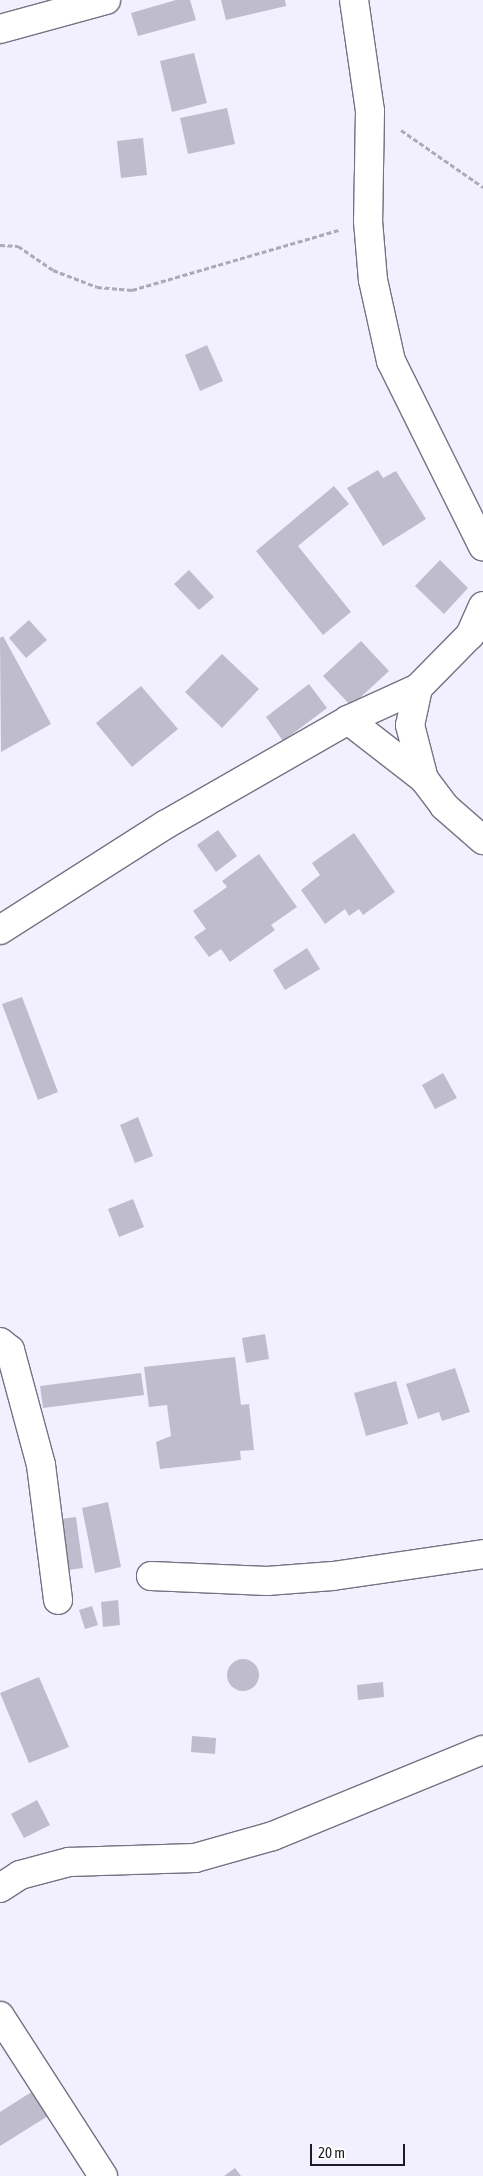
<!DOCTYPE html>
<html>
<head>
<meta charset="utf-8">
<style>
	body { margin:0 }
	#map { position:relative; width:483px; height:2176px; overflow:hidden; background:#f2effe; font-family:"Asap Condensed",sans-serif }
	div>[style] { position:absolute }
	.building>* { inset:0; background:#bfbcce }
	.round { border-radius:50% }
	.path>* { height:3px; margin-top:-1.5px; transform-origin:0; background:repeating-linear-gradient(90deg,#adaab6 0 5px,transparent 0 7.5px) }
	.roads { filter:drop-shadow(1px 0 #757282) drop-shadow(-1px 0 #757282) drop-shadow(0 1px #757282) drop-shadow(0 -1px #757282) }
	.minor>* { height:28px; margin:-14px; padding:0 14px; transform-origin:14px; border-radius:14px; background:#fff }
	span { translate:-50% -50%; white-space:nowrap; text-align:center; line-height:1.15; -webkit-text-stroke:5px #fff; paint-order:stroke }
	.scale { position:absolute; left:310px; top:2144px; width:95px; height:22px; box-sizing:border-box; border:2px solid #1e1c23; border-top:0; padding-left:6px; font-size:15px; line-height:18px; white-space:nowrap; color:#1e1c23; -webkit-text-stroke:4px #fff; paint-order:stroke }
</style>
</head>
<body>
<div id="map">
	<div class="building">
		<i style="clip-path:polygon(176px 0,190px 0,196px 20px,138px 36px,131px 13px)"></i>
		<i style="clip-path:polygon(221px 0,285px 0,286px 6px,226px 20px)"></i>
		<i style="clip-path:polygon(194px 53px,207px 103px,172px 112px,160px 61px)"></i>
		<i style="clip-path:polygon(227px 108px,235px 144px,188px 154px,180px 118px)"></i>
		<i style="clip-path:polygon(143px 138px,147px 175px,121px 178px,117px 141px)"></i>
		<i style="clip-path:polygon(207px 345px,223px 381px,200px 391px,185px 355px)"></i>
		<i style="clip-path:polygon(378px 470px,383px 478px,396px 471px,426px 519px,383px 546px,347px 488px)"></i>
		<i style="clip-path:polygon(334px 486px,349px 504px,298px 546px,351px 612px,323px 635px,256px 551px)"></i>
		<i style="clip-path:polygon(440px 560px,468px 588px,444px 614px,415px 586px)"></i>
		<i style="clip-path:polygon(189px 570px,214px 597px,199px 610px,174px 584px)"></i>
		<i style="clip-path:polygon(29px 620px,47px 640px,26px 658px,9px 638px)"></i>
		<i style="clip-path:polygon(3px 636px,51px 724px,1px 752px,0 638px)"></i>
		<i style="clip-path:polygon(361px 641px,389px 671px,351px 706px,323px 676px)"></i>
		<i style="clip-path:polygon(222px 654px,259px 689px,222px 728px,185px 692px)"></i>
		<i style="clip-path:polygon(309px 684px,327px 708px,283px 741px,266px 717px)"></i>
		<i style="clip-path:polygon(141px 686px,178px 729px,132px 767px,96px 723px)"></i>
		<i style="clip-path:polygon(218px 830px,237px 856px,216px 872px,197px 845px)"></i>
		<i style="clip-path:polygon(354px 833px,395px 892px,363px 915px,359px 909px,349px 916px,345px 909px,325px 924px,301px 890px,320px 875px,312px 863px)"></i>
		<i style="clip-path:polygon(259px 854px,297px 907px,271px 925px,275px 930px,230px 962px,221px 949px,209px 957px,194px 937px,206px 929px,193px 911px,227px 887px,222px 881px)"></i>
		<i style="clip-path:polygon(307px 948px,320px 969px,285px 990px,273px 970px)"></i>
		<i style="clip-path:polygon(22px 997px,58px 1092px,38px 1100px,2px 1004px)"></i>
		<i style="clip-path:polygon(443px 1073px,457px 1098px,435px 1109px,422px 1085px)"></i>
		<i style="clip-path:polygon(138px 1117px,153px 1156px,135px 1163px,120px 1125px)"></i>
		<i style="clip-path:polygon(133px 1199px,144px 1227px,119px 1237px,108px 1209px)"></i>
		<i style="clip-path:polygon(265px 1334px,269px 1359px,246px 1363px,242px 1338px)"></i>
		<i style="clip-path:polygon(235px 1357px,241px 1405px,249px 1404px,254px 1450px,240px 1451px,241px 1460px,160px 1469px,156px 1442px,171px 1436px,167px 1405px,149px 1407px,144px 1367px)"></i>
		<i style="clip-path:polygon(455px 1368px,470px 1412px,442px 1421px,439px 1412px,418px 1419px,406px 1384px)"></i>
		<i style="clip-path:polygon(141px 1373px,144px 1395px,43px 1408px,40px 1386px)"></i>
		<i style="clip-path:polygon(396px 1381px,408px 1424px,366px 1436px,354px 1393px)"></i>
		<i style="clip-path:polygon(108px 1502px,121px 1567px,95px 1573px,82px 1508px)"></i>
		<i style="clip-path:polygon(76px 1517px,83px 1568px,60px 1571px,52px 1520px)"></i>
		<i style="clip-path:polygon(118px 1600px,120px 1625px,103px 1627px,101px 1602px)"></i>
		<i style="clip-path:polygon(92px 1606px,98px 1625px,85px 1629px,79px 1610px)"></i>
		<i class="round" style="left:227px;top:1659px;width:32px;height:32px"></i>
		<i style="clip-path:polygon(39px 1677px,69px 1747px,29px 1763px,0 1693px)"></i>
		<i style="clip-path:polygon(383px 1682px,384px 1697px,358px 1700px,357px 1685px)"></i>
		<i style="clip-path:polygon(192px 1736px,216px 1738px,215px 1754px,191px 1752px)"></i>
		<i style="clip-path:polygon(37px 1800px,50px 1825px,24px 1838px,11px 1814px)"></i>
		<i style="clip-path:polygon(33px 2091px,48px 2116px,0 2146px,0 2112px)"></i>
		<i style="clip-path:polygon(235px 2168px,241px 2176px,224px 2176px)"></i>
	</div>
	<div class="path">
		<i style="left:401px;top:130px;width:100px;rotate:34.8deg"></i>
		<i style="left:0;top:245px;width:18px;rotate:3deg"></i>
		<i style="left:18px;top:246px;width:42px;rotate:34.4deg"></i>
		<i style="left:53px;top:270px;width:47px;rotate:21.1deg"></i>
		<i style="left:97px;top:287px;width:35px;rotate:5deg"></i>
		<i style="left:132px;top:290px;width:216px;rotate:-16.2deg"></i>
	</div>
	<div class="roads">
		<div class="minor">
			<i style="left:354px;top:0;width:112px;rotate:81.8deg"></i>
			<i style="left:370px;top:111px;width:110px;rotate:91deg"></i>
			<i style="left:368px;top:221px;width:59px;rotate:85.2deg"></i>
			<i style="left:373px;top:280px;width:83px;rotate:77.5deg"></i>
			<i style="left:391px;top:361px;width:207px;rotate:63.6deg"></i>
			<i style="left:0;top:29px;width:110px;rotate:-15.3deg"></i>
			<i style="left:483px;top:606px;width:32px;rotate:114deg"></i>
			<i style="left:470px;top:635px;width:74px;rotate:134.5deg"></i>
			<i style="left:418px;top:688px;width:38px;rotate:102deg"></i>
			<i style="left:410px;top:725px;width:56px;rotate:75.5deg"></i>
			<i style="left:424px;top:779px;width:34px;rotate:53deg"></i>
			<i style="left:444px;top:806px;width:52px;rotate:41.1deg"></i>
			<i style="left:348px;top:720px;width:96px;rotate:37.8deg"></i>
			<i style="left:0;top:930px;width:196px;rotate:-32.5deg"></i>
			<i style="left:165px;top:825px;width:211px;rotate:-29.8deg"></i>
			<i style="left:348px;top:720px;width:77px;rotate:-24.6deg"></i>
			<i style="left:0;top:1342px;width:13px;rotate:39deg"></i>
			<i style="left:10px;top:1350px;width:119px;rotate:74.9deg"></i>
			<i style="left:41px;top:1465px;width:136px;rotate:82.8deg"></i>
			<i style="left:151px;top:1576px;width:116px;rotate:2.5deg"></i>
			<i style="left:267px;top:1581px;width:66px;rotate:-4.3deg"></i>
			<i style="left:333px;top:1576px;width:152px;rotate:-8.3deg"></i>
			<i style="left:0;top:1888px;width:24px;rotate:-33deg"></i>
			<i style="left:20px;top:1875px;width:51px;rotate:-14.9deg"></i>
			<i style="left:69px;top:1862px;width:126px;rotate:-1.8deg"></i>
			<i style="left:195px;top:1858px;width:81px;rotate:-15.8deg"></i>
			<i style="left:273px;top:1836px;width:227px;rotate:-22.3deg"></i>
			<i style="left:0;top:2016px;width:190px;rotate:57.2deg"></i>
		</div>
	</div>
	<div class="scale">20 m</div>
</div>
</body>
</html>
